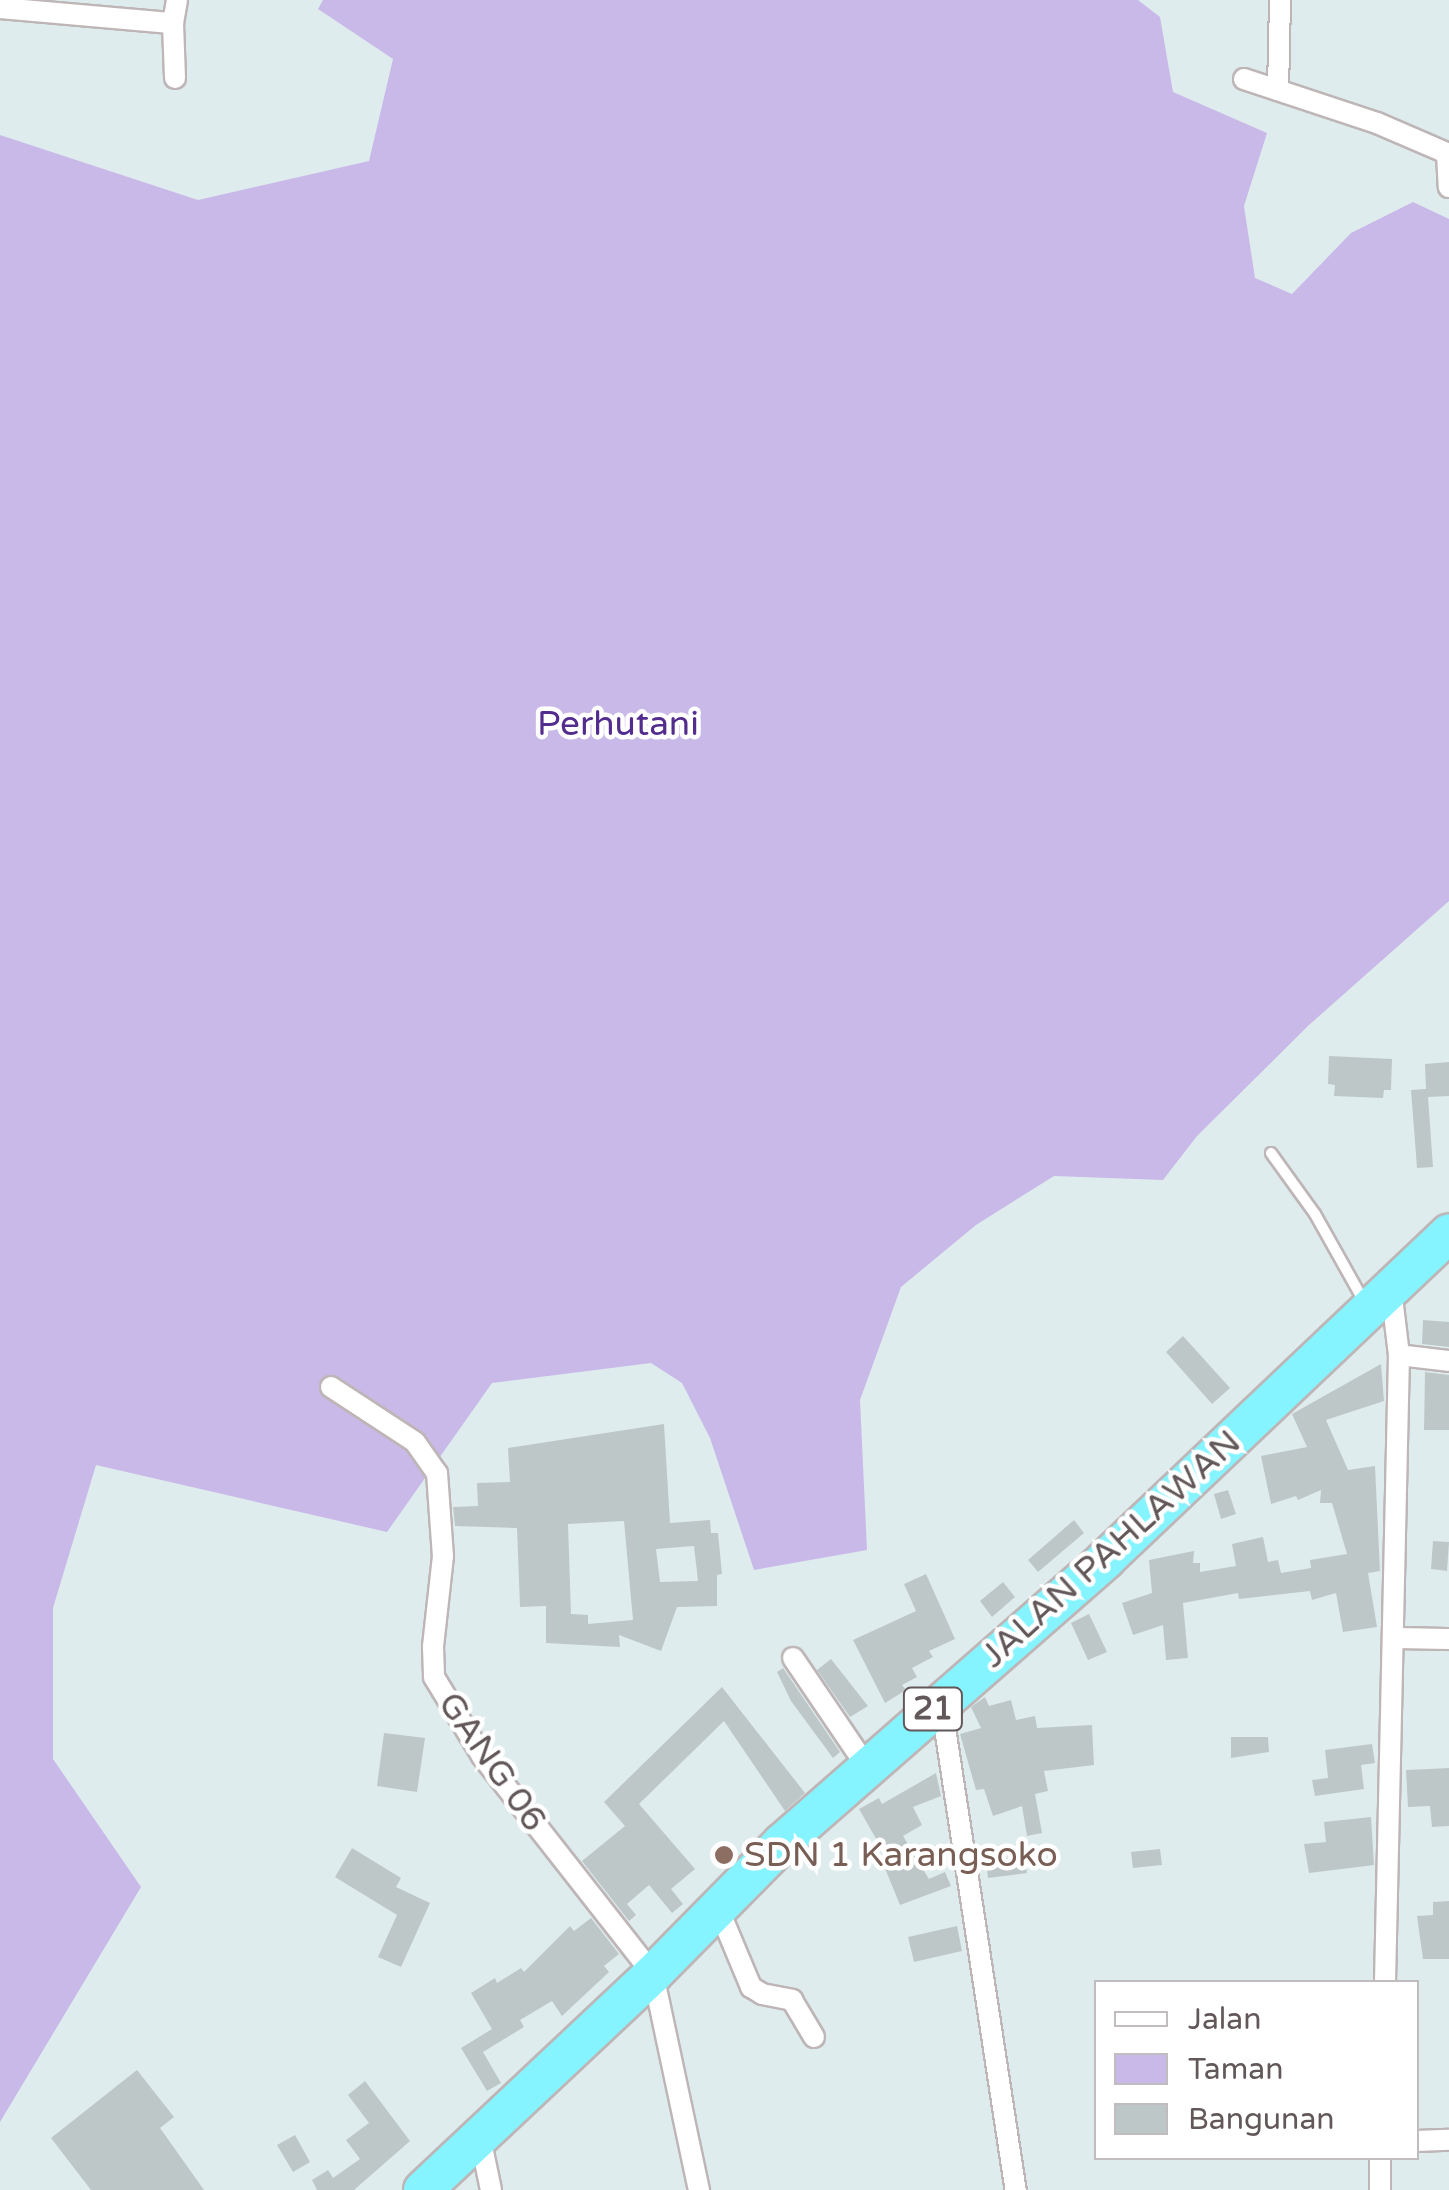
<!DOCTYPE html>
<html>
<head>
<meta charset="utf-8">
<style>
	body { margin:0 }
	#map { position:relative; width:1449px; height:2190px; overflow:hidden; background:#dfecee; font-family:"Varela Round",sans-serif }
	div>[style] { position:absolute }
	.green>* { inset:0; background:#c9b9e8 }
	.building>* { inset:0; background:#bdc7c8 }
	.roads { filter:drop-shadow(2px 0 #beb5b6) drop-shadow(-2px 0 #beb5b6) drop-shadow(0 2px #beb5b6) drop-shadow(0 -2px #beb5b6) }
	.lane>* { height:10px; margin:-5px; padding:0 5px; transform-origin:5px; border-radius:5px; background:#fff }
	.street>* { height:20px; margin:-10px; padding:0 10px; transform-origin:10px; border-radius:10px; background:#fff }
	.highway>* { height:38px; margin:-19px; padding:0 19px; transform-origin:19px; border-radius:19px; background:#85f4ff }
	.dots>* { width:28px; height:28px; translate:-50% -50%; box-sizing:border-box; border:5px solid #fff; border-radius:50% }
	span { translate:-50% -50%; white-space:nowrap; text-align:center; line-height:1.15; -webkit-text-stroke:9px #fff; paint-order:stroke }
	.shield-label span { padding:2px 8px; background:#fff; border:2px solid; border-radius:8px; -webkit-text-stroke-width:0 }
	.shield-label { font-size:32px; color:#635859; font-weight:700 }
	.park-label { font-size:35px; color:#532d8d }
	.street-label { font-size:35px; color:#635859 }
	.education-label { font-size:35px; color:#785e54 }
	.left { translate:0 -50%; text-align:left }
	.legend { position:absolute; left:1094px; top:1980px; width:325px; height:180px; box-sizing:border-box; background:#fff; border:2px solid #c1bcbd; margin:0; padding:12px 18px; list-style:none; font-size:30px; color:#635859 }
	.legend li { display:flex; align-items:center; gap:20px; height:50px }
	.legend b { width:50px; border:2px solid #c1bcbd }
</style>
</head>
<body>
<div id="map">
	<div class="green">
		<i style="clip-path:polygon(323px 0,1138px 0,1160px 17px,1173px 92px,1267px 133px,1244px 206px,1255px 278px,1292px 294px,1351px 233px,1413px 202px,1449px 219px,1449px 901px,1309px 1025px,1197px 1136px,1163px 1180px,1054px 1176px,976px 1225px,901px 1287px,860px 1400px,867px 1550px,754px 1570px,710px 1438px,682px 1383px,651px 1363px,492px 1383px,387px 1532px,96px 1465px,53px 1608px,53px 1759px,141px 1887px,0 2122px,0 135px,198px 200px,369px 161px,393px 59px,318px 9px)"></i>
	</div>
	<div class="building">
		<i style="clip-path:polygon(1329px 1056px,1392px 1059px,1391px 1090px,1384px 1090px,1383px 1098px,1334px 1096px,1335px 1085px,1328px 1084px)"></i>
		<i style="clip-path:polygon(1449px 1062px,1449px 1096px,1428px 1097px,1433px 1167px,1417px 1168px,1411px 1090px,1426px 1089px,1425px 1064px)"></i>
		<i style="clip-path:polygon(1423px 1320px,1449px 1322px,1449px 1347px,1422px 1344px)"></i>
		<i style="clip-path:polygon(1183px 1336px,1230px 1388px,1212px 1404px,1166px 1352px)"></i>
		<i style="clip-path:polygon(1381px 1364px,1384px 1401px,1326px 1420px,1348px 1470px,1375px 1466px,1380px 1571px,1368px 1573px,1377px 1627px,1343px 1632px,1336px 1593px,1312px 1600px,1310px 1591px,1239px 1599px,1238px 1593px,1183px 1603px,1188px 1658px,1166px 1660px,1163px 1625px,1133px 1635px,1122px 1603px,1152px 1593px,1149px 1560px,1194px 1551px,1193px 1563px,1200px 1563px,1200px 1572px,1236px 1566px,1232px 1544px,1263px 1537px,1268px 1562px,1278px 1560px,1281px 1573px,1311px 1568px,1310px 1560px,1347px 1554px,1332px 1503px,1320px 1503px,1321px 1490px,1298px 1500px,1296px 1496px,1271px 1504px,1261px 1456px,1307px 1447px,1292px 1414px)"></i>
		<i style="clip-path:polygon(1425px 1372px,1449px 1375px,1449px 1430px,1424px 1430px)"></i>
		<i style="clip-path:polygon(evenodd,664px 1424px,670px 1523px,710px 1520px,711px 1533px,718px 1533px,722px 1574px,717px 1575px,717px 1606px,677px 1607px,661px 1651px,619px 1635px,620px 1647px,546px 1643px,546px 1606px,520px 1607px,517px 1528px,455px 1526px,453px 1507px,478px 1506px,477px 1483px,510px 1482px,508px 1448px,664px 1424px,624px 1521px,633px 1620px,588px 1624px,588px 1615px,571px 1614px,568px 1524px,624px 1521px,664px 1424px,694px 1546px,698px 1581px,660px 1582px,656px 1549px,694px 1546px)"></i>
		<i style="clip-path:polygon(1228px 1490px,1236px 1514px,1221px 1519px,1214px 1494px)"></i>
		<i style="clip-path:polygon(1074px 1520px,1084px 1533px,1038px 1572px,1028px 1560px)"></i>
		<i style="clip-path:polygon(1433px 1541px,1449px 1542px,1447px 1571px,1431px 1569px)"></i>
		<i style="clip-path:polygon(926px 1574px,955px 1639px,929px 1651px,933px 1657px,912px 1668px,917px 1677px,902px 1685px,906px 1690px,885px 1703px,853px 1640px,916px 1611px,904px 1584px)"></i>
		<i style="clip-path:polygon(1003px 1582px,1015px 1597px,992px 1617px,980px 1601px)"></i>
		<i style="clip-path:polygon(1089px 1614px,1107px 1652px,1088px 1660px,1071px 1623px)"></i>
		<i style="clip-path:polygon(831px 1659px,868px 1706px,850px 1717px,817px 1670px)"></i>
		<i style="clip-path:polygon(783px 1668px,840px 1752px,833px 1758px,791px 1701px,777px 1672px)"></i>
		<i style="clip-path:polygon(722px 1687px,805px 1793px,785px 1811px,724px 1721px,639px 1804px,695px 1869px,671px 1889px,683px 1904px,672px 1913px,649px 1885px,627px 1904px,636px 1915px,629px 1921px,582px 1861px,625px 1826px,604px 1802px)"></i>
		<i style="clip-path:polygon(985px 1697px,989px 1706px,1011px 1700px,1016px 1720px,1035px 1716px,1037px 1728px,1092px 1725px,1094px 1765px,1044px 1771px,1048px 1791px,1035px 1794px,1042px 1833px,1027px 1836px,1022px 1806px,993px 1816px,984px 1789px,976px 1790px,960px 1734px,981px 1728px,971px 1707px)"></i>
		<i style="clip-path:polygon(384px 1733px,425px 1738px,417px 1792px,377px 1786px)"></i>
		<i style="clip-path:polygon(1231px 1737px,1268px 1737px,1269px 1752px,1231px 1758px)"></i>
		<i style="clip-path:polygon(1372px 1744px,1375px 1763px,1361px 1765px,1364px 1789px,1315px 1796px,1312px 1780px,1328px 1778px,1325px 1750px)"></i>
		<i style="clip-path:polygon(1449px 1768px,1449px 1826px,1432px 1827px,1430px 1806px,1408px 1807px,1406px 1770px)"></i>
		<i style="clip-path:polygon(936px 1773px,941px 1796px,913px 1807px,922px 1825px,903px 1836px,929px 1879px,945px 1872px,951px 1886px,900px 1905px,882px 1861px,887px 1858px,859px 1809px,879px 1798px,882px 1804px)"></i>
		<i style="clip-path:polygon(1371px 1817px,1374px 1865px,1309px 1873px,1304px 1844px,1326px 1842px,1324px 1822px)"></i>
		<i style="clip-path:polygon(352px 1848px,401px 1878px,396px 1887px,430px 1903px,401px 1967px,378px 1957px,397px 1915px,335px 1877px)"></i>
		<i style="clip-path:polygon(1160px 1849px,1162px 1865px,1133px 1868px,1131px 1852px)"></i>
		<i style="clip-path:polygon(1024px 1856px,1027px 1873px,988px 1878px,986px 1861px)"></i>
		<i style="clip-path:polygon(1449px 1901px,1449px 1959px,1423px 1959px,1417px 1916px,1433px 1915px,1433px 1902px)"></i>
		<i style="clip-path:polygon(591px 1918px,619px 1954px,604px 1966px,609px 1972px,562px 2016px,552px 2001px,520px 2020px,524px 2027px,483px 2052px,501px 2083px,487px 2091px,461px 2048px,492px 2029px,471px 1993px,495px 1978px,497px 1983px,521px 1968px,524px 1972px,570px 1926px,574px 1931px)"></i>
		<i style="clip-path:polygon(957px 1926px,962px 1951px,914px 1962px,908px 1937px)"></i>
		<i style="clip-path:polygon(137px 2070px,174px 2117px,160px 2128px,204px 2190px,91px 2190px,51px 2138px)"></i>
		<i style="clip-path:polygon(365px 2081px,410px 2141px,354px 2190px,317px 2190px,312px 2180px,328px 2170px,333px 2178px,360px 2159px,346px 2140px,369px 2123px,348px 2095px)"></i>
		<i style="clip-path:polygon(295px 2135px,310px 2162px,293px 2172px,277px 2145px)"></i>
	</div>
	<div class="roads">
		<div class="lane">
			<i style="left:1271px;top:1153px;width:75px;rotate:54.2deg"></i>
			<i style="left:1315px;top:1214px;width:104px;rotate:60.7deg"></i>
		</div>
		<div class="street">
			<i style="left:0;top:8px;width:174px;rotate:5deg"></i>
			<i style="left:175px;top:78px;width:55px;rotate:-92.1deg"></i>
			<i style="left:173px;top:23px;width:23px;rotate:-80deg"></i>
			<i style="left:1244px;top:79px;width:140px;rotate:18.3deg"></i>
			<i style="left:1377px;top:123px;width:78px;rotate:23.3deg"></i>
			<i style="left:1278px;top:90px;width:90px;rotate:-88.7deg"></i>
			<i style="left:1447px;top:154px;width:33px;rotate:87deg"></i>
			<i style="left:1399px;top:1355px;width:50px;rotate:6.8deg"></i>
			<i style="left:331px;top:1387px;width:100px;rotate:33.2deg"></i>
			<i style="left:415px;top:1442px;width:38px;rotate:55deg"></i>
			<i style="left:437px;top:1473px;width:83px;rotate:85.9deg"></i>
			<i style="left:443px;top:1556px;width:92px;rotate:96.3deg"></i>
			<i style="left:433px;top:1647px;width:30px;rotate:88deg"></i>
			<i style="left:434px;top:1677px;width:92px;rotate:58.7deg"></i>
			<i style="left:482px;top:1756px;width:277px;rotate:51.9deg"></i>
			<i style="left:653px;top:1974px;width:221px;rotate:78deg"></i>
			<i style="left:1396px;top:1638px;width:53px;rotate:1.1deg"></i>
			<i style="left:793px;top:1658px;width:132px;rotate:55.8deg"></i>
			<i style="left:941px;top:1702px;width:494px;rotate:81.3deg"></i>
			<i style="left:718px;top:1908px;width:86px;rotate:67.3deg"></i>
			<i style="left:751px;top:1987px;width:13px;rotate:32deg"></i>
			<i style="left:762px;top:1994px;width:31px;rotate:11deg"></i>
			<i style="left:792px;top:2000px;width:43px;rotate:59.3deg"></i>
			<i style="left:1385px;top:1982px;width:627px;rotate:-88.72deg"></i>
			<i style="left:1399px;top:1355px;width:66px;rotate:-96.9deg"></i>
			<i style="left:480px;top:2137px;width:54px;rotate:78.3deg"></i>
			<i style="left:1416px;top:2141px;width:33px;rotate:-2deg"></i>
			<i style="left:1380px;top:2190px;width:32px;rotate:-90deg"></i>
		</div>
		<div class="highway">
			<i style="left:423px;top:2190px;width:316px;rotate:-43.2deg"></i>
			<i style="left:653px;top:1974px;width:184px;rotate:-45.4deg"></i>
			<i style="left:782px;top:1843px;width:431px;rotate:-41.2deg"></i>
			<i style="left:1106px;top:1559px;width:473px;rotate:-43.5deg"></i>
		</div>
	</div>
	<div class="dots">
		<i style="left:724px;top:1855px;background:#8d6e63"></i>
	</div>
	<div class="shield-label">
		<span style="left:933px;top:1709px">21</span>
	</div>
	<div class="park-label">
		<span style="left:618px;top:724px">Perhutani</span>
	</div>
	<div class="street-label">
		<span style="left:1111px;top:1549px;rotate:-42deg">JALAN PAHLAWAN</span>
		<span style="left:492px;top:1762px;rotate:55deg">GANG 06</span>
	</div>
	<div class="education-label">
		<span class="left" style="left:744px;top:1855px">SDN 1 Karangsoko</span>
	</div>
	<ul class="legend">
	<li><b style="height:12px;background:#fff"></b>Jalan</li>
	<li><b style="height:28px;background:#c9b9e8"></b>Taman</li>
	<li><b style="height:28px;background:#bdc7c8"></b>Bangunan</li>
	</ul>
</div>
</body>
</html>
